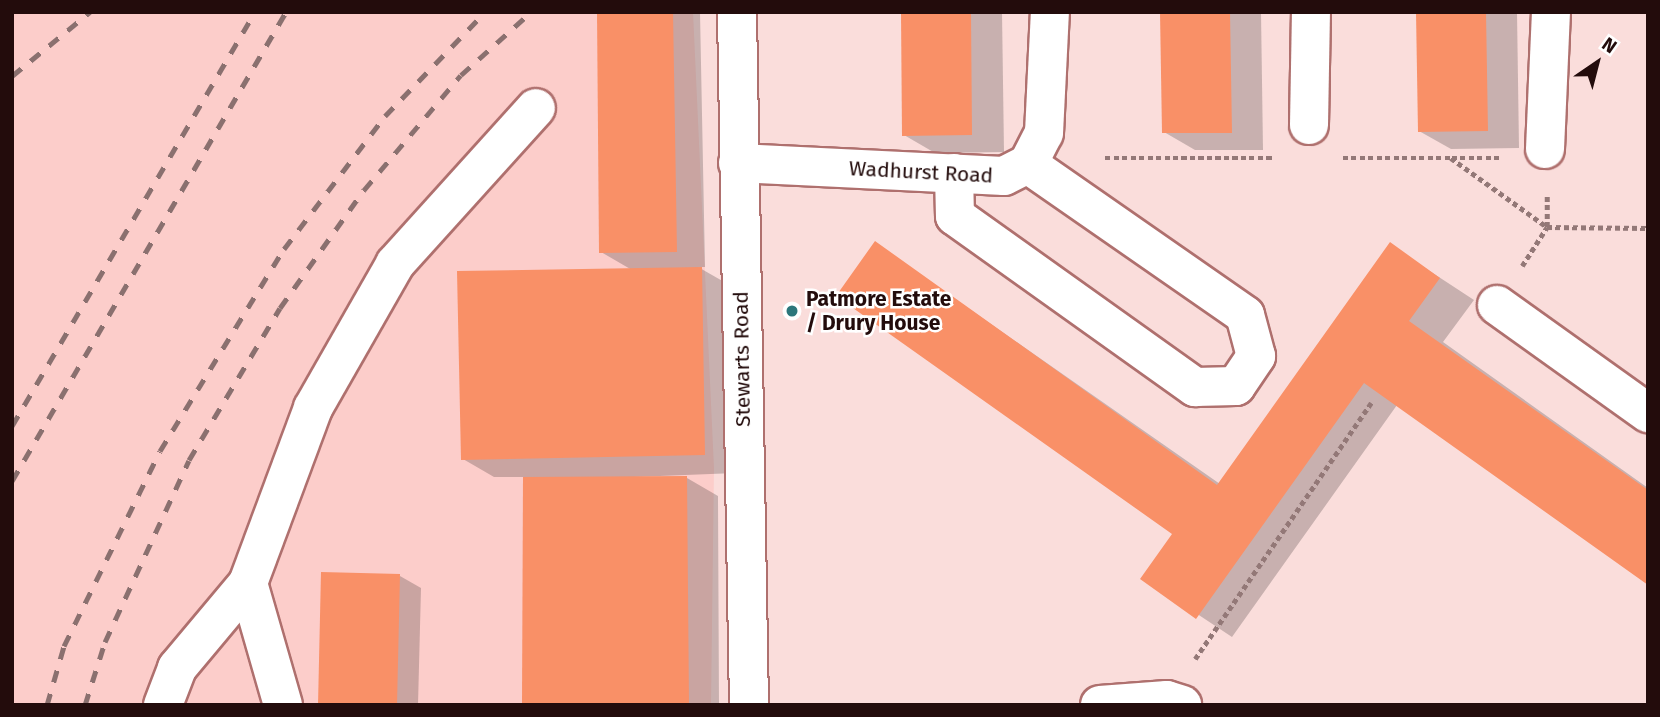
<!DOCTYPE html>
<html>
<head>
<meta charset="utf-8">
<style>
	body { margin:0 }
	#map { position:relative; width:1660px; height:717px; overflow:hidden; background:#fadddb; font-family:"Fira Sans",sans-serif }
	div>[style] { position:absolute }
	.built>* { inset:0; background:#fccdca }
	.shadow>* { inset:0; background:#0003 }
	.building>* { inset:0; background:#f99067 }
	.path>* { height:4.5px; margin-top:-2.25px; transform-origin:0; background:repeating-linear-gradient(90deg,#937877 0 5px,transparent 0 8.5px) }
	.roads { filter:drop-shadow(2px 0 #af706e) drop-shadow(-2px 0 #af706e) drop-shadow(0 2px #af706e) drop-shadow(0 -2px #af706e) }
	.minor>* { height:38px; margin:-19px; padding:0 19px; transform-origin:19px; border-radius:19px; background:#fff }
	.rail>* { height:5px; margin-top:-2.5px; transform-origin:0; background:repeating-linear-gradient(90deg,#8a706f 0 12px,transparent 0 24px) }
	.dots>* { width:19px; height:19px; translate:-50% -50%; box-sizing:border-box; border:4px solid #fff; border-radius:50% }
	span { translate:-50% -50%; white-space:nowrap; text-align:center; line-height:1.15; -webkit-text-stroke:5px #fff; paint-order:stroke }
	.street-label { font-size:21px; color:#230c0c }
	.poi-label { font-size:21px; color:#230c0c; font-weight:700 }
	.left { translate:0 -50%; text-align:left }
	.frame { position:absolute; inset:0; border:14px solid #230c0c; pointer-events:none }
	.north { position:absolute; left:1562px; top:28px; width:70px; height:70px; -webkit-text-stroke:5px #fff; paint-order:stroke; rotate:35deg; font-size:19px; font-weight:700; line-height:28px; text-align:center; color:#230c0c }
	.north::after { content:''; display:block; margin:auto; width:24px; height:32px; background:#230c0c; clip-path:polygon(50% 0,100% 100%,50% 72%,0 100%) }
</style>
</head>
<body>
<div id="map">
	<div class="built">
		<i style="clip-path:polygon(12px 12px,693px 12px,714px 468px,711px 705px,12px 705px)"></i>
	</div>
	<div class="shadow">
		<i style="clip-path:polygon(599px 12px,700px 12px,705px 267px,698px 267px,733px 287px,736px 473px,609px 478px,687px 478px,718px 496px,719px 705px,524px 705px,524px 477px,494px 477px,463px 459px,632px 270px,601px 252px)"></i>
		<i style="clip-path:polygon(903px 12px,1002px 12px,1004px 152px,935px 153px,904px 135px)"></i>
		<i style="clip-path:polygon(1162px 12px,1261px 12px,1263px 150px,1195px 150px,1164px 132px)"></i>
		<i style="clip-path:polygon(1417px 12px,1517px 12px,1519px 148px,1451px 149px,1419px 131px)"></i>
		<i style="clip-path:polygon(875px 243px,1220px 484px,1390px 245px,1474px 300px,1443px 342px,1648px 488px,1648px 583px,1397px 405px,1232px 637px,1143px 578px,1174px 534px)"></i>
		<i style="clip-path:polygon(400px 576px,421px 588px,418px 705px,320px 705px)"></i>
	</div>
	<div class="building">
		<i style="clip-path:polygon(597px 12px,673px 12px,677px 252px,599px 253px)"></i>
		<i style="clip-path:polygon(901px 12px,971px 12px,972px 135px,902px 136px)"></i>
		<i style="clip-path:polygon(1160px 12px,1230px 12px,1232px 133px,1162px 133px)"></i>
		<i style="clip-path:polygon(1416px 12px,1486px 12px,1488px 131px,1418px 132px)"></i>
		<i style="clip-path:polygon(875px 241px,1217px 485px,1390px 242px,1440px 278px,1409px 321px,1648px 490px,1648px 585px,1364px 383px,1196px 619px,1140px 579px,1172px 534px,836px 296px)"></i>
		<i style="clip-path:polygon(702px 267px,705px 455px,461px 460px,457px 271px)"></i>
		<i style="clip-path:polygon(687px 476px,689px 705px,522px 705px,523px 477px)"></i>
		<i style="clip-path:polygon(321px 572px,400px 574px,397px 705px,318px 705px)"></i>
	</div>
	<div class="path">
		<i style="left:1105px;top:158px;width:169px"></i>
		<i style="left:1343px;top:158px;width:108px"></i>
		<i style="left:1451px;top:158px;width:118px;rotate:35.7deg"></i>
		<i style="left:1547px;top:227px;width:101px;rotate:0.6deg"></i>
		<i style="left:1452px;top:158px;width:48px"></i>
		<i style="left:1522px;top:266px;width:46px;rotate:-57.3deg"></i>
		<i style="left:1547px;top:227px;width:32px;rotate:-90deg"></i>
		<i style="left:1195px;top:659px;width:311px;rotate:-55.5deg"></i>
	</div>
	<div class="roads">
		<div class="minor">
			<i style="left:737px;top:12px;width:693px;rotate:89.01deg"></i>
			<i style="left:1309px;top:125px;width:113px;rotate:-89deg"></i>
			<i style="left:1545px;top:149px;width:137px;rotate:-87.5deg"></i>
			<i style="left:738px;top:163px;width:266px;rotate:2.8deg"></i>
			<i style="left:1004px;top:176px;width:27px;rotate:-27deg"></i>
			<i style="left:1028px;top:164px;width:35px;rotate:-63deg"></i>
			<i style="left:1044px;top:133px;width:121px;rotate:-87.2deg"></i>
			<i style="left:954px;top:173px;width:43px;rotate:88.7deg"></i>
			<i style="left:955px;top:216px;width:295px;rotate:35.5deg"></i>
			<i style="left:1195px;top:387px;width:41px;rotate:-1.4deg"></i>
			<i style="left:1236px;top:386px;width:36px;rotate:-56deg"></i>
			<i style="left:1256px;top:356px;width:42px;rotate:-105deg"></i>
			<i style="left:1245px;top:315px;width:264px;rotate:-145.2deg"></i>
			<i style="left:1497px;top:305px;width:186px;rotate:35.6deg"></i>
			<i style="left:163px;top:705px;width:40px;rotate:-69deg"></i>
			<i style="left:177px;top:668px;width:111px;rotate:-50.1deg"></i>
			<i style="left:283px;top:705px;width:127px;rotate:-106deg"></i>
			<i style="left:248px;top:583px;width:187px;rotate:-69.6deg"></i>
			<i style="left:313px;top:408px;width:166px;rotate:-60.3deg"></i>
			<i style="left:395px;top:264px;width:210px;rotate:-47.9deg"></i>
			<i style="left:1100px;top:705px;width:67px;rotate:-4.3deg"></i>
			<i style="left:1167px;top:700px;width:16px;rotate:18deg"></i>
		</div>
	</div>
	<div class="rail">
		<i style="left:12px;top:76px;width:101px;rotate:-39.4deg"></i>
		<i style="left:12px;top:426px;width:480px;rotate:-59.6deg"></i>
		<i style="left:12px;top:481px;width:543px;rotate:-59.71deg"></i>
		<i style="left:47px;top:705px;width:61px;rotate:-73.9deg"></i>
		<i style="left:64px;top:646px;width:217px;rotate:-63.8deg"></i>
		<i style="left:160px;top:451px;width:237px;rotate:-58.5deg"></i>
		<i style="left:284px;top:249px;width:167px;rotate:-52.8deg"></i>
		<i style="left:385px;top:116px;width:144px;rotate:-46.1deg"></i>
		<i style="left:85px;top:705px;width:66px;rotate:-72.4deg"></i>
		<i style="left:105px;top:642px;width:200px;rotate:-65.2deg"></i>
		<i style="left:189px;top:460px;width:177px;rotate:-59.1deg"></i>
		<i style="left:280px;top:308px;width:145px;rotate:-54.6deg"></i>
		<i style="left:364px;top:190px;width:150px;rotate:-49.9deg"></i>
		<i style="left:461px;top:75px;width:94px;rotate:-42deg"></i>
	</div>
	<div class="dots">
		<i style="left:792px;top:311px;background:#2c767b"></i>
	</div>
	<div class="street-label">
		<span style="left:921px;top:172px;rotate:3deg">Wadhurst Road</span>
		<span style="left:742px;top:359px;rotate:-91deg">Stewarts Road</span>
	</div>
	<div class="poi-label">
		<span class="left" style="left:806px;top:311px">Patmore Estate<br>/ Drury House</span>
	</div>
	<div class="frame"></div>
	<div class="north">N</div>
</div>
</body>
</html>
